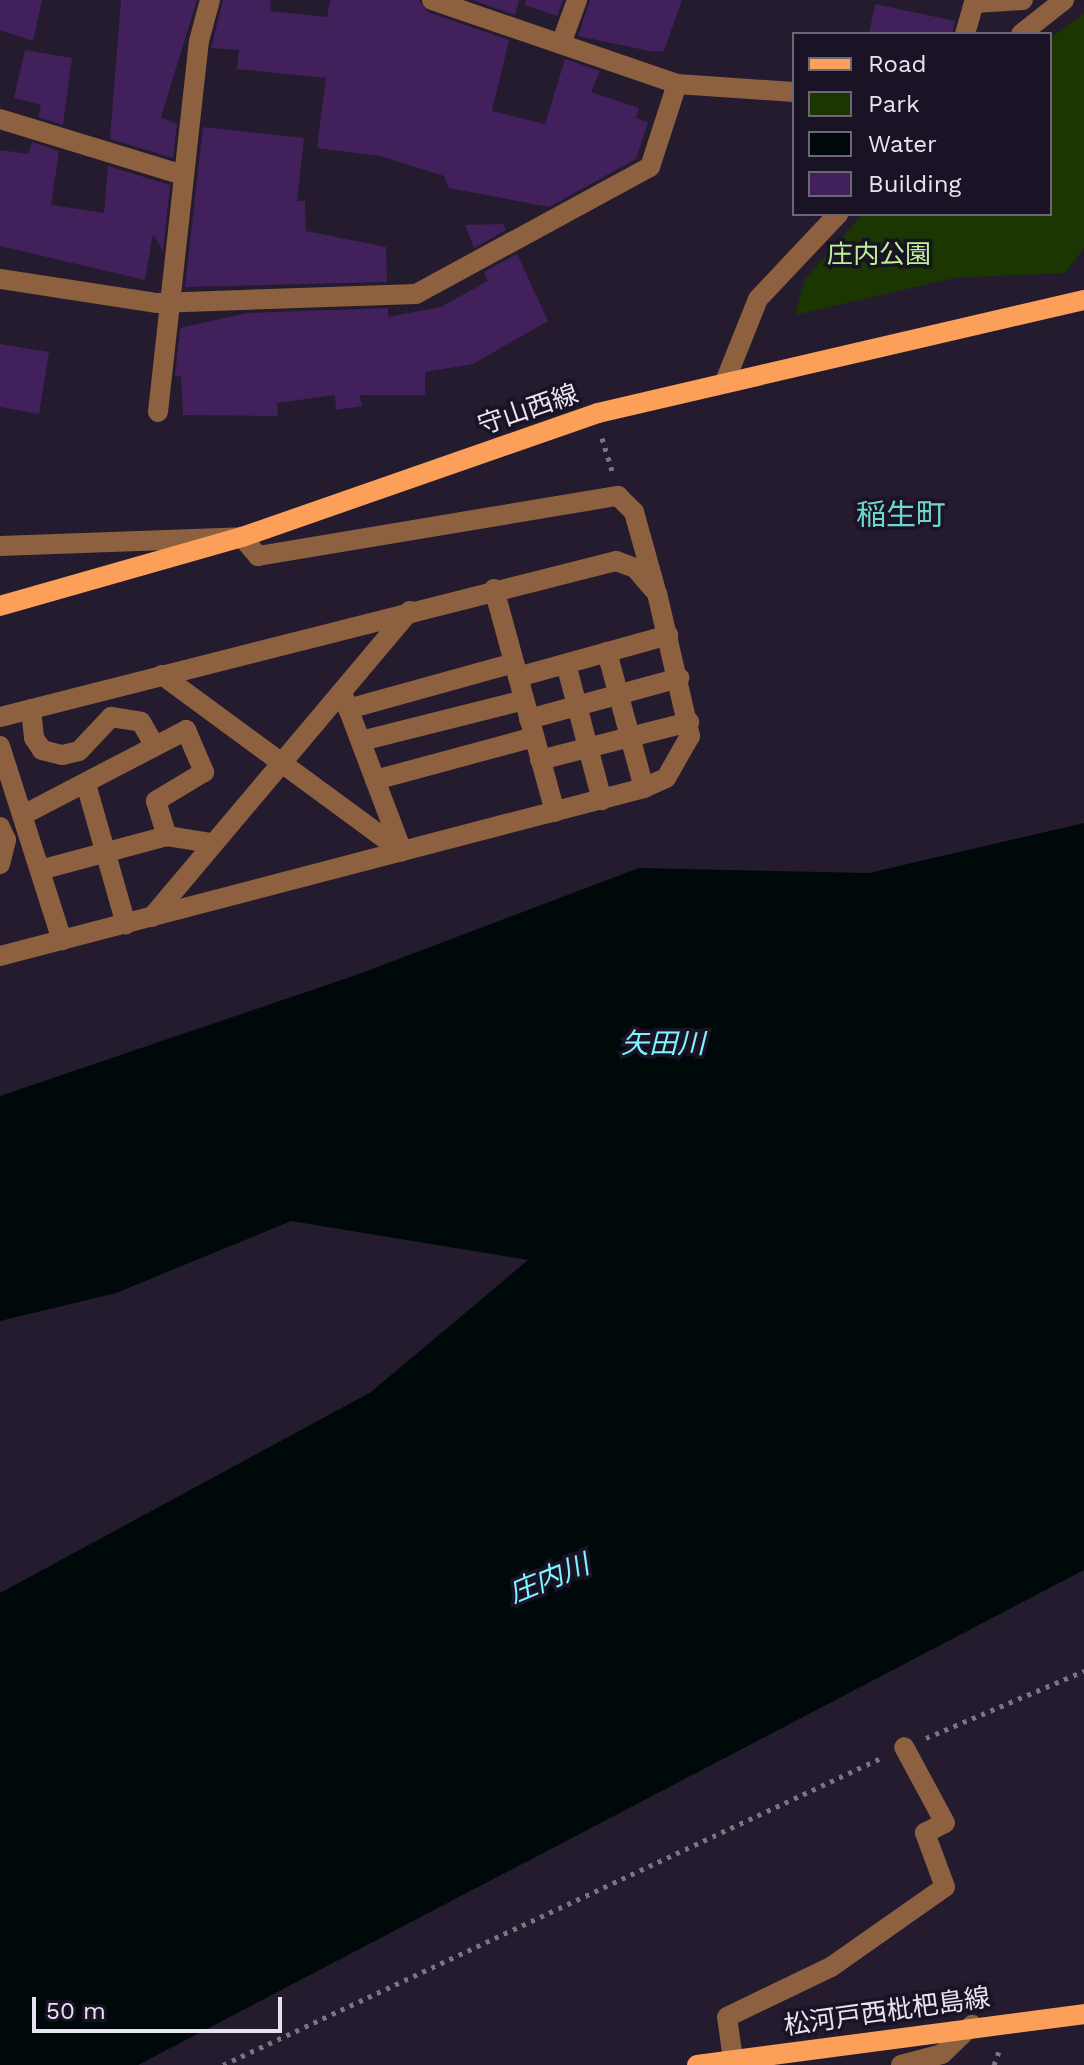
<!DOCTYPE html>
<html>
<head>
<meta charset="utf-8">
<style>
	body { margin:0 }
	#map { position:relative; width:1084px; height:2065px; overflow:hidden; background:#241b2f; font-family:"Work Sans","Noto Sans JP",sans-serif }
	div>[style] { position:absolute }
	.green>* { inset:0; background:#1b3600 }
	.water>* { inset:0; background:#00090a }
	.building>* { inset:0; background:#42205b }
	.path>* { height:5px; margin-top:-2.5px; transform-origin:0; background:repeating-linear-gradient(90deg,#7b7485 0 4px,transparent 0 10px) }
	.minor>* { height:20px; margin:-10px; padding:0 10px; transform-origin:10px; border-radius:10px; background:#8d6040 }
	.major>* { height:20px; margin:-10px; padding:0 10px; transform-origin:10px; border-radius:10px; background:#fc9f59 }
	span { translate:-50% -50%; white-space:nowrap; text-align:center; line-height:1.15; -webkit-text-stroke:7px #1a1225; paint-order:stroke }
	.park-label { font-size:26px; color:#bcf394 }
	.street-label { font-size:26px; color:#e8e3f1 }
	.water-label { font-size:28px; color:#7ef4ff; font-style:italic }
	.quarter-label { font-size:30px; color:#6dd7cd }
	.legend { position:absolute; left:792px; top:32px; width:260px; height:184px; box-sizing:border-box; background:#1a1225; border:2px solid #6c6677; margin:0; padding:10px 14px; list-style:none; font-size:24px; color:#e8e3f1 }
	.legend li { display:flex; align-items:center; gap:16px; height:40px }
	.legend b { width:40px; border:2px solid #6c6677 }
	.scale { position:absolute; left:32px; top:1997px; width:250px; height:36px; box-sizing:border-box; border:4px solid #e8e3f1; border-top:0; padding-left:10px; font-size:24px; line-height:28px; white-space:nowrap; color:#e8e3f1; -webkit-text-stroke:6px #1a1225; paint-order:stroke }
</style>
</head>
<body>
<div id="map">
	<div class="green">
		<i style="clip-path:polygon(1084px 13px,1084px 248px,1065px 273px,954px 278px,795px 315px,805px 279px,863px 214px,1050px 214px,1050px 38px)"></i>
	</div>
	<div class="water">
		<i style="clip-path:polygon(1084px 823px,1084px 1570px,138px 2065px,0 2065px,0 1593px,371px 1392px,528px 1260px,291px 1221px,116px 1293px,0 1321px,0 1096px,356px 975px,639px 868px,869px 873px)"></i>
	</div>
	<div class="building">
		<i style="clip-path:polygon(0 0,42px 0,33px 41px,0 30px)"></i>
		<i style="clip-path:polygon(121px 0,197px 0,161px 117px,177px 124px,173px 158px,110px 139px)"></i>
		<i style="clip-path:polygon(223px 0,271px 0,270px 11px,327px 17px,330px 0,419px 0,428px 12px,509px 40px,492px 111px,545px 124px,565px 59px,600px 71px,591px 92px,639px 108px,636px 118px,648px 122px,636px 159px,549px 207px,449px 188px,444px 176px,380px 156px,317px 148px,326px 78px,237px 69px,239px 50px,211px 48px)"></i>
		<i style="clip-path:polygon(472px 0,519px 0,515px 15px)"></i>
		<i style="clip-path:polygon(526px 0,563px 0,557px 16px,525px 5px)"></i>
		<i style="clip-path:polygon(590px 0,682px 0,664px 51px,649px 51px,578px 36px)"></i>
		<i style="clip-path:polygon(875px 4px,955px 21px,952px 34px,869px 34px)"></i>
		<i style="clip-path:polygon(25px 50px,72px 58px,63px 125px,38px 117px,41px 105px,14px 98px)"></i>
		<i style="clip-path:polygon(203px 127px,304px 138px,297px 201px,305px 201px,306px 231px,386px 247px,387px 282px,185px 287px)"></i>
		<i style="clip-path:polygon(32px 142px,59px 151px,51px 205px,104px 213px,108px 166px,170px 185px,163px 251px,153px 234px,145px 280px,0 246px,0 150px,28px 154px)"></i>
		<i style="clip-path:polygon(503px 224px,506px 230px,474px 248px,465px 225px)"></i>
		<i style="clip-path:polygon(517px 254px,548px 321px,473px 364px,425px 372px,425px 395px,360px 395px,362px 406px,336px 410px,335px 395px,277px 403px,278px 416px,183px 415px,181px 376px,175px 376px,180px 328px,247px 313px,388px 308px,388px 317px,441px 307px,488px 281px,484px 272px)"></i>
		<i style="clip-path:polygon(0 344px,49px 352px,39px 414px,0 407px)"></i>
	</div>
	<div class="path">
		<i style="left:602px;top:438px;width:34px;rotate:73deg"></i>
		<i style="left:926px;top:1738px;width:172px;rotate:-23deg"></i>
		<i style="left:223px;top:2065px;width:726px;rotate:-25.01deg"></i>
		<i style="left:994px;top:2065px;width:15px;rotate:-70deg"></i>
	</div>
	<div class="minor">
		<i style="left:432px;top:0;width:259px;rotate:18.9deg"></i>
		<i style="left:677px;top:84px;width:117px;rotate:3.9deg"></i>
		<i style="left:975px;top:3px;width:48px;rotate:-3.6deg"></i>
		<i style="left:965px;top:34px;width:35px;rotate:-74deg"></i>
		<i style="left:1021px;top:34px;width:55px;rotate:-38.3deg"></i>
		<i style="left:561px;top:44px;width:47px;rotate:-70deg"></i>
		<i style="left:0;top:119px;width:191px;rotate:17deg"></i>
		<i style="left:0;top:279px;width:159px;rotate:8.7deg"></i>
		<i style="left:157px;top:303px;width:259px;rotate:-2deg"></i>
		<i style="left:416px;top:294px;width:266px;rotate:-28.5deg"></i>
		<i style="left:650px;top:167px;width:87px;rotate:-72deg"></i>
		<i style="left:726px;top:379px;width:86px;rotate:-68.2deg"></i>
		<i style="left:758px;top:299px;width:117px;rotate:-46.7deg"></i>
		<i style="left:158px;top:412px;width:373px;rotate:-83.7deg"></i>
		<i style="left:199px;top:41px;width:42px;rotate:-75deg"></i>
		<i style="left:0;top:546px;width:242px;rotate:-2.1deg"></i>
		<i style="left:242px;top:537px;width:25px;rotate:50deg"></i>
		<i style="left:258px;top:556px;width:365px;rotate:-9.5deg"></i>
		<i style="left:618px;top:496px;width:23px;rotate:45deg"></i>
		<i style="left:634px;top:512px;width:78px;rotate:74.4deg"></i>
		<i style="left:494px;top:589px;width:231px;rotate:74.7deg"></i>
		<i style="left:607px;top:652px;width:141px;rotate:74.8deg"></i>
		<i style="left:566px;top:664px;width:141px;rotate:75.2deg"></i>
		<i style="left:162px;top:675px;width:298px;rotate:36.3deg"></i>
		<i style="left:402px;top:851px;width:170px;rotate:-110.7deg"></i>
		<i style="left:518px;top:677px;width:156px;rotate:-15.6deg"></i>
		<i style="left:31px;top:709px;width:29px;rotate:84deg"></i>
		<i style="left:34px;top:738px;width:14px;rotate:56deg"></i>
		<i style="left:42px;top:750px;width:21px;rotate:14deg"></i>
		<i style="left:62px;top:755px;width:17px;rotate:-13deg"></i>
		<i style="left:79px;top:751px;width:47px;rotate:-46.7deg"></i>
		<i style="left:111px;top:717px;width:30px;rotate:9deg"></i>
		<i style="left:141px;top:722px;width:24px;rotate:60deg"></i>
		<i style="left:348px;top:709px;width:172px;rotate:-15.5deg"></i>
		<i style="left:0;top:717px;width:635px;rotate:-14.21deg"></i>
		<i style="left:616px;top:561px;width:20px;rotate:20deg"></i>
		<i style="left:635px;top:568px;width:33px;rotate:49deg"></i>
		<i style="left:657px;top:593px;width:147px;rotate:77deg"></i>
		<i style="left:690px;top:736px;width:48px;rotate:119.7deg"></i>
		<i style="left:666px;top:778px;width:24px;rotate:156deg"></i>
		<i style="left:644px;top:788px;width:666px;rotate:165.38deg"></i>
		<i style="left:529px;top:719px;width:156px;rotate:-15.3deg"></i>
		<i style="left:361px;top:741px;width:168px;rotate:-14.1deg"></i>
		<i style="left:0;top:746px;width:204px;rotate:72.3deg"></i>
		<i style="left:540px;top:760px;width:154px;rotate:-14.3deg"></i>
		<i style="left:375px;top:780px;width:165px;rotate:-15.1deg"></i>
		<i style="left:86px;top:784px;width:146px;rotate:74.1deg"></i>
		<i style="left:23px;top:815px;width:184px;rotate:-27.5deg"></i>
		<i style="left:186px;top:730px;width:46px;rotate:66.8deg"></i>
		<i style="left:204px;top:772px;width:56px;rotate:148.9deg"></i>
		<i style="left:156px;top:801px;width:37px;rotate:73deg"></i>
		<i style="left:0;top:827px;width:14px;rotate:65deg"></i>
		<i style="left:6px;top:840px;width:25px;rotate:104deg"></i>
		<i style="left:40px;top:870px;width:131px;rotate:-15deg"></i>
		<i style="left:167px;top:836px;width:45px;rotate:9deg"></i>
		<i style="left:152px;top:917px;width:400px;rotate:-49.9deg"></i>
		<i style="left:733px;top:2059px;width:42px;rotate:-98.1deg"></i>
		<i style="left:727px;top:2017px;width:115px;rotate:-25.7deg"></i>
		<i style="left:831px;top:1967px;width:139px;rotate:-35.1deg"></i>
		<i style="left:945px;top:1887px;width:58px;rotate:-110.3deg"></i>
		<i style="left:925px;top:1833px;width:22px;rotate:-27deg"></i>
		<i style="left:945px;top:1823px;width:86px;rotate:-118.3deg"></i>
		<i style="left:901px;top:2065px;width:42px;rotate:-15deg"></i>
		<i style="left:942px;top:2054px;width:42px;rotate:-44deg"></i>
	</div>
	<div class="major">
		<i style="left:0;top:606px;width:252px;rotate:-15.9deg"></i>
		<i style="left:242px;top:537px;width:377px;rotate:-19.2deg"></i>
		<i style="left:598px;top:413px;width:499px;rotate:-13.1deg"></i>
		<i style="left:697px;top:2065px;width:390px;rotate:-7.5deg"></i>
	</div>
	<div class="park-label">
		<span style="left:879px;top:255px">庄内公園</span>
	</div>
	<div class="street-label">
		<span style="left:528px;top:410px;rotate:-19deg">守山西線</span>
		<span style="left:887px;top:2012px;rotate:-8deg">松河戸西枇杷島線</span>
	</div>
	<div class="water-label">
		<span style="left:663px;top:1044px">矢田川</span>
		<span style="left:549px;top:1579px;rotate:-22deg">庄内川</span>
	</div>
	<div class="quarter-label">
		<span style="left:901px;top:515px">稲生町</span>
	</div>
	<ul class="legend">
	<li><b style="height:10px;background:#fc9f59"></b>Road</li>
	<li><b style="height:22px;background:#1b3600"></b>Park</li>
	<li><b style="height:22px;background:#00090a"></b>Water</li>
	<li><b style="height:22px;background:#42205b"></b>Building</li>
	</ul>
	<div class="scale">50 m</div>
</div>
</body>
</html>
